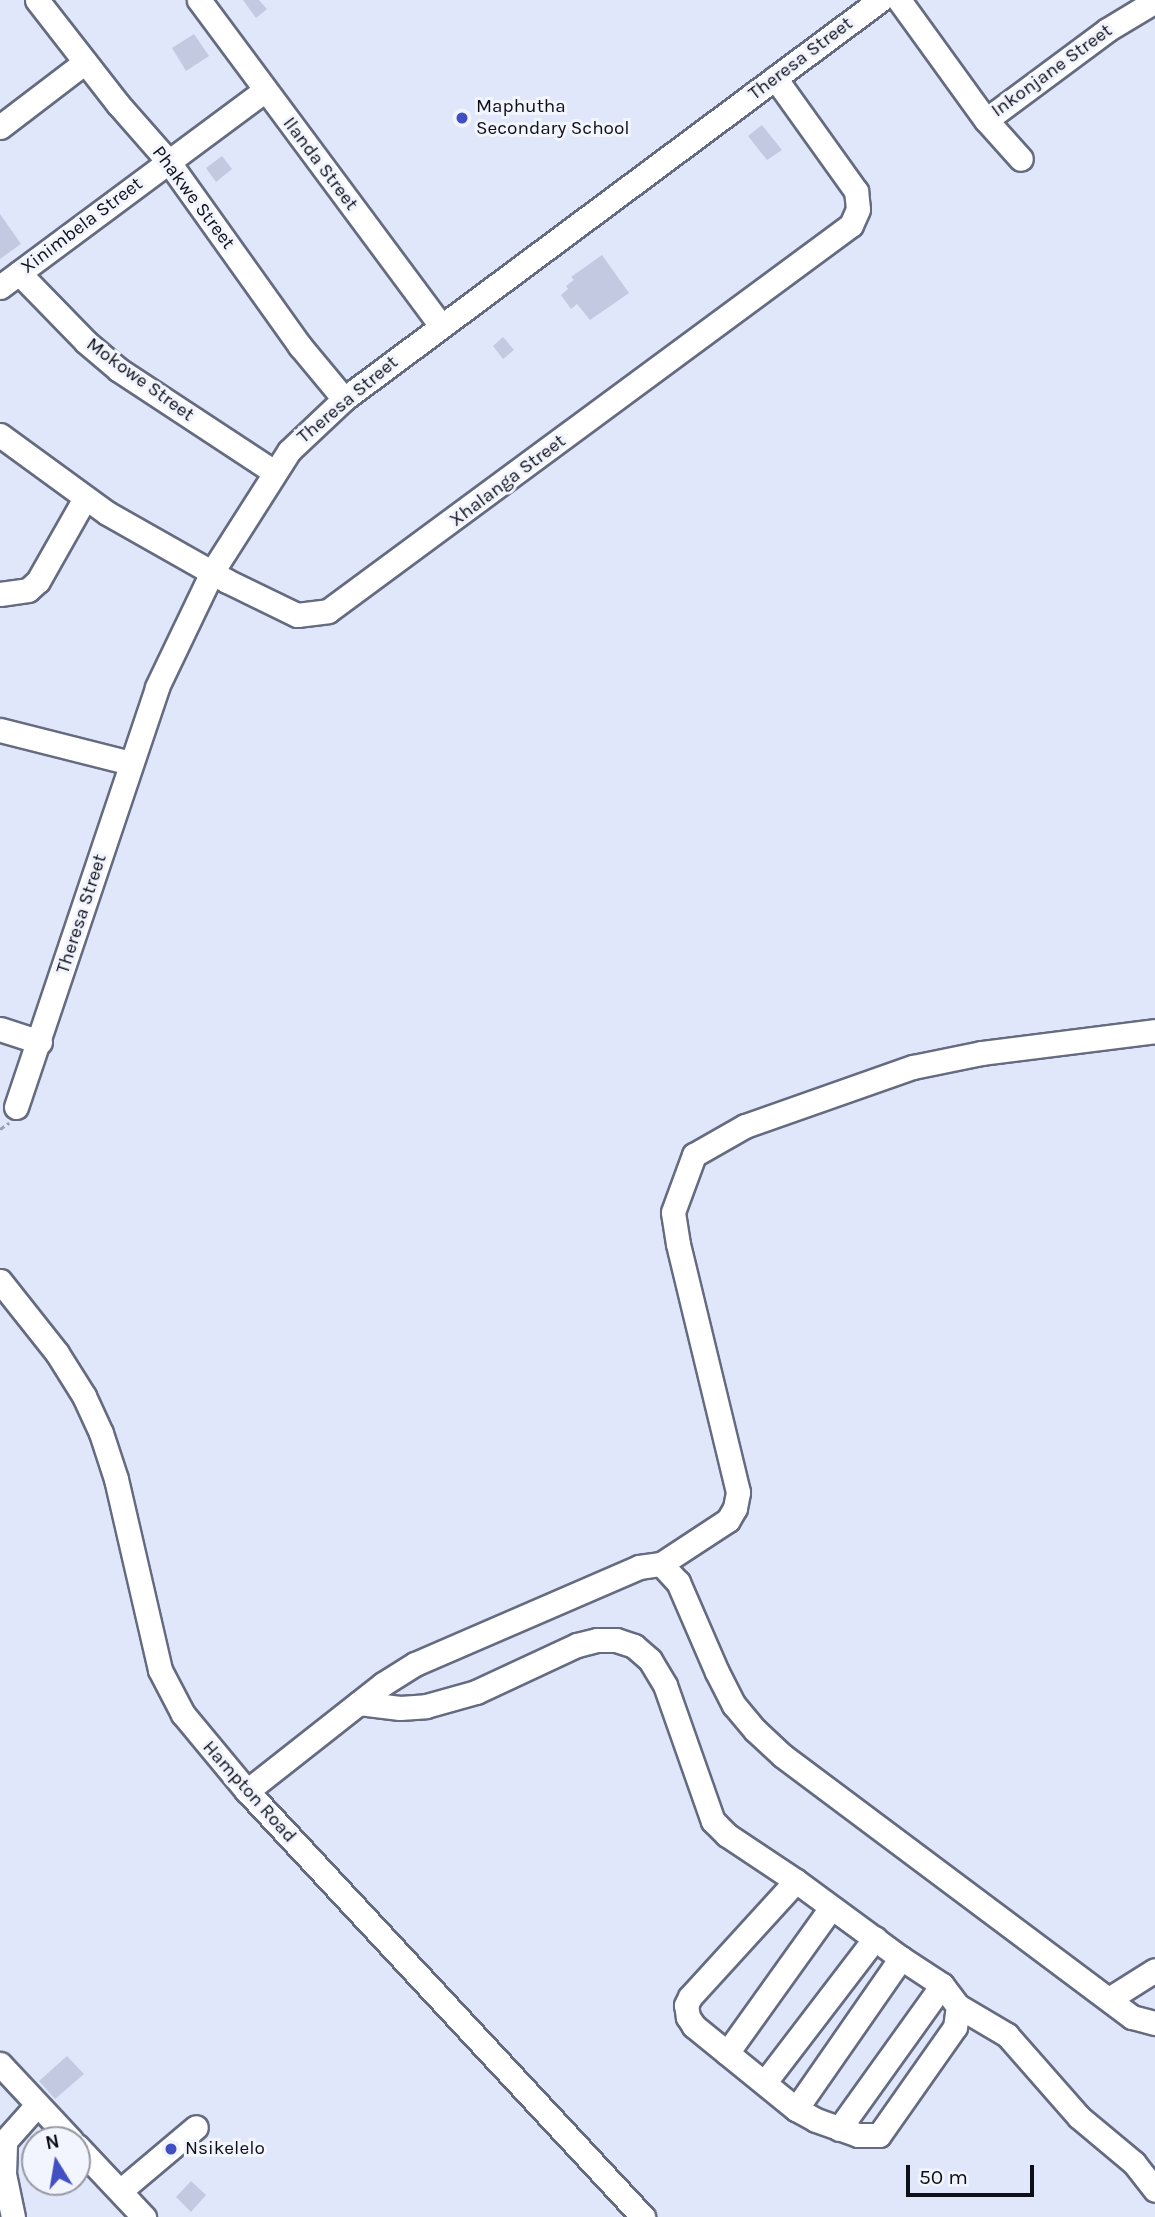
<!DOCTYPE html>
<html>
<head>
<meta charset="utf-8">
<style>
	body { margin:0 }
	#map { position:relative; width:1155px; height:2217px; overflow:hidden; background:#e1e7fb; font-family:Karla,sans-serif }
	div>[style] { position:absolute }
	.building>* { inset:0; background:#c2c9e1 }
	.path>* { height:2.5px; margin-top:-1.25px; transform-origin:0; background:repeating-linear-gradient(90deg,#9b9faf 0 5px,transparent 0 8.5px) }
	.roads { filter:drop-shadow(2px 0 #656b80) drop-shadow(-2px 0 #656b80) drop-shadow(0 2px #656b80) drop-shadow(0 -2px #656b80) }
	.minor>* { height:23px; margin:-11.5px; padding:0 11.5px; transform-origin:11.5px; border-radius:11.5px; background:#fff }
	.dots>* { width:19px; height:19px; translate:-50% -50%; box-sizing:border-box; border:4px solid #f2f4fe; border-radius:50% }
	span { translate:-50% -50%; white-space:nowrap; text-align:center; line-height:1.15; -webkit-text-stroke:6px #f2f4fe; paint-order:stroke }
	.street-label { font-size:19px; color:#0e1018 }
	.poi-label { font-size:19px; color:#0e1018 }
	.left { translate:0 -50%; text-align:left }
	.north { position:absolute; left:21px; top:2126px; width:70px; height:70px; box-sizing:border-box; background:#f2f4fe; border:2px solid #9799a2; border-radius:50%; rotate:349deg; font-size:19px; font-weight:700; line-height:28px; text-align:center; color:#0e1018 }
	.north::after { content:''; display:block; margin:auto; width:24px; height:32px; background:#424fc3; clip-path:polygon(50% 0,100% 100%,50% 72%,0 100%) }
	.scale { position:absolute; left:906px; top:2165px; width:128px; height:32px; box-sizing:border-box; border:4px solid #0e1018; border-top:0; padding-left:9px; font-size:21px; line-height:24px; white-space:nowrap; color:#0e1018; -webkit-text-stroke:5px #f2f4fe; paint-order:stroke }
</style>
</head>
<body>
<div id="map">
	<div class="building">
		<i style="clip-path:polygon(243px 0,259px 0,267px 9px,256px 18px)"></i>
		<i style="clip-path:polygon(194px 34px,209px 56px,186px 71px,172px 48px)"></i>
		<i style="clip-path:polygon(762px 125px,782px 150px,767px 160px,748px 136px)"></i>
		<i style="clip-path:polygon(222px 156px,232px 169px,216px 182px,206px 168px)"></i>
		<i style="clip-path:polygon(0 214px,21px 244px,0 259px)"></i>
		<i style="clip-path:polygon(602px 255px,629px 293px,590px 320px,577px 304px,571px 309px,561px 295px,568px 289px,566px 286px,574px 280px,571px 277px)"></i>
		<i style="clip-path:polygon(503px 337px,514px 350px,503px 359px,493px 346px)"></i>
		<i style="clip-path:polygon(67px 2056px,84px 2074px,55px 2099px,39px 2081px)"></i>
		<i style="clip-path:polygon(191px 2181px,206px 2195px,191px 2212px,176px 2197px)"></i>
	</div>
	<div class="path">
		<i style="left:0;top:1129px;width:11px;rotate:-34deg"></i>
	</div>
	<div class="roads">
		<div class="minor">
			<i style="left:37px;top:0;width:132px;rotate:52.1deg"></i>
			<i style="left:118px;top:104px;width:76px;rotate:48.7deg"></i>
			<i style="left:168px;top:161px;width:227px;rotate:54.5deg"></i>
			<i style="left:300px;top:346px;width:69px;rotate:50.3deg"></i>
			<i style="left:199px;top:0;width:406px;rotate:53.4deg"></i>
			<i style="left:899px;top:0;width:148px;rotate:54.1deg"></i>
			<i style="left:986px;top:120px;width:52px;rotate:48.1deg"></i>
			<i style="left:986px;top:120px;width:151px;rotate:-36.6deg"></i>
			<i style="left:1107px;top:30px;width:56px;rotate:-31.1deg"></i>
			<i style="left:0;top:127px;width:107px;rotate:-37.4deg"></i>
			<i style="left:19px;top:273px;width:96px;rotate:45.8deg"></i>
			<i style="left:86px;top:342px;width:43px;rotate:40.3deg"></i>
			<i style="left:119px;top:370px;width:184px;rotate:33.3deg"></i>
			<i style="left:0;top:287px;width:330px;rotate:-36.6deg"></i>
			<i style="left:0;top:435px;width:132px;rotate:36.1deg"></i>
			<i style="left:107px;top:513px;width:138px;rotate:29.5deg"></i>
			<i style="left:227px;top:581px;width:78px;rotate:25.9deg"></i>
			<i style="left:297px;top:615px;width:31px;rotate:-7deg"></i>
			<i style="left:328px;top:611px;width:650px;rotate:-36.43deg"></i>
			<i style="left:851px;top:225px;width:17px;rotate:-66deg"></i>
			<i style="left:858px;top:209px;width:18px;rotate:-96deg"></i>
			<i style="left:856px;top:191px;width:139px;rotate:-125.6deg"></i>
			<i style="left:0;top:594px;width:28px;rotate:-8deg"></i>
			<i style="left:28px;top:590px;width:13px;rotate:-42deg"></i>
			<i style="left:38px;top:581px;width:95px;rotate:-60.5deg"></i>
			<i style="left:0;top:730px;width:134px;rotate:14.2deg"></i>
			<i style="left:0;top:1029px;width:42px;rotate:18deg"></i>
			<i style="left:16px;top:1107px;width:443px;rotate:-71.4deg"></i>
			<i style="left:157px;top:687px;width:127px;rotate:-64.4deg"></i>
			<i style="left:212px;top:572px;width:143px;rotate:-57.5deg"></i>
			<i style="left:289px;top:451px;width:76px;rotate:-43.4deg"></i>
			<i style="left:344px;top:399px;width:668px;rotate:-36.66deg"></i>
			<i style="left:0;top:1281px;width:92px;rotate:51.6deg"></i>
			<i style="left:57px;top:1353px;width:51px;rotate:57.9deg"></i>
			<i style="left:84px;top:1396px;width:41px;rotate:65.3deg"></i>
			<i style="left:101px;top:1433px;width:48px;rotate:71.9deg"></i>
			<i style="left:116px;top:1479px;width:196px;rotate:77deg"></i>
			<i style="left:160px;top:1670px;width:50px;rotate:62.4deg"></i>
			<i style="left:183px;top:1714px;width:100px;rotate:50.3deg"></i>
			<i style="left:247px;top:1791px;width:582px;rotate:47.09deg"></i>
			<i style="left:661px;top:1564px;width:80px;rotate:-33.3deg"></i>
			<i style="left:728px;top:1520px;width:14px;rotate:-60deg"></i>
			<i style="left:735px;top:1508px;width:16px;rotate:-79deg"></i>
			<i style="left:738px;top:1492px;width:255px;rotate:-103.6deg"></i>
			<i style="left:678px;top:1244px;width:32px;rotate:-99deg"></i>
			<i style="left:673px;top:1212px;width:61px;rotate:-69.8deg"></i>
			<i style="left:694px;top:1155px;width:59px;rotate:-29.6deg"></i>
			<i style="left:745px;top:1126px;width:178px;rotate:-19.4deg"></i>
			<i style="left:913px;top:1067px;width:70px;rotate:-11.5deg"></i>
			<i style="left:982px;top:1053px;width:174px;rotate:-7.2deg"></i>
			<i style="left:359px;top:1703px;width:41px;rotate:7deg"></i>
			<i style="left:400px;top:1708px;width:26px;rotate:-4deg"></i>
			<i style="left:426px;top:1706px;width:52px;rotate:-15.6deg"></i>
			<i style="left:476px;top:1692px;width:111px;rotate:-25deg"></i>
			<i style="left:577px;top:1645px;width:21px;rotate:-14deg"></i>
			<i style="left:597px;top:1640px;width:19px"></i>
			<i style="left:616px;top:1640px;width:19px;rotate:18deg"></i>
			<i style="left:634px;top:1646px;width:21px;rotate:41deg"></i>
			<i style="left:650px;top:1660px;width:29px;rotate:59deg"></i>
			<i style="left:665px;top:1685px;width:144px;rotate:70.6deg"></i>
			<i style="left:713px;top:1821px;width:20px;rotate:45deg"></i>
			<i style="left:727px;top:1835px;width:83px;rotate:33.7deg"></i>
			<i style="left:796px;top:1881px;width:130px;rotate:36.3deg"></i>
			<i style="left:901px;top:1958px;width:49px;rotate:33.4deg"></i>
			<i style="left:942px;top:1985px;width:26px;rotate:53deg"></i>
			<i style="left:958px;top:2006px;width:21px;rotate:98deg"></i>
			<i style="left:955px;top:2027px;width:132px;rotate:125.1deg"></i>
			<i style="left:879px;top:2135px;width:21px;rotate:180deg"></i>
			<i style="left:858px;top:2135px;width:45px;rotate:-160.3deg"></i>
			<i style="left:816px;top:2120px;width:23px;rotate:-151deg"></i>
			<i style="left:796px;top:2109px;width:132px;rotate:-140.9deg"></i>
			<i style="left:694px;top:2026px;width:11px;rotate:-124deg"></i>
			<i style="left:688px;top:2017px;width:12px;rotate:-99deg"></i>
			<i style="left:686px;top:2005px;width:9px;rotate:-63deg"></i>
			<i style="left:690px;top:1997px;width:157px;rotate:-47.6deg"></i>
			<i style="left:247px;top:1791px;width:173px;rotate:-38.2deg"></i>
			<i style="left:383px;top:1684px;width:38px;rotate:-32deg"></i>
			<i style="left:415px;top:1664px;width:244px;rotate:-23.4deg"></i>
			<i style="left:639px;top:1567px;width:22px;rotate:-8deg"></i>
			<i style="left:661px;top:1564px;width:25px;rotate:47deg"></i>
			<i style="left:678px;top:1582px;width:98px;rotate:66.6deg"></i>
			<i style="left:717px;top:1672px;width:37px;rotate:63deg"></i>
			<i style="left:734px;top:1705px;width:33px;rotate:50deg"></i>
			<i style="left:755px;top:1730px;width:38px;rotate:43deg"></i>
			<i style="left:783px;top:1756px;width:436px;rotate:36.8deg"></i>
			<i style="left:1132px;top:2017px;width:24px;rotate:15deg"></i>
			<i style="left:1109px;top:1999px;width:54px;rotate:-32.2deg"></i>
			<i style="left:958px;top:2006px;width:57px;rotate:30.6deg"></i>
			<i style="left:1007px;top:2035px;width:109px;rotate:48.7deg"></i>
			<i style="left:1079px;top:2117px;width:72px;rotate:39.9deg"></i>
			<i style="left:1134px;top:2163px;width:34px;rotate:52deg"></i>
			<i style="left:727px;top:2053px;width:178px;rotate:-54.4deg"></i>
			<i style="left:0;top:2064px;width:104px;rotate:46.9deg"></i>
			<i style="left:765px;top:2082px;width:181px;rotate:-52.6deg"></i>
			<i style="left:796px;top:2109px;width:184px;rotate:-55.2deg"></i>
			<i style="left:839px;top:2129px;width:177px;rotate:-54.4deg"></i>
			<i style="left:77px;top:2146px;width:98px;rotate:46.7deg"></i>
			<i style="left:120px;top:2191px;width:99px;rotate:-40.1deg"></i>
			<i style="left:13px;top:2217px;width:44px;rotate:-101.8deg"></i>
			<i style="left:4px;top:2174px;width:33px;rotate:-88deg"></i>
			<i style="left:5px;top:2141px;width:48px;rotate:-48.4deg"></i>
		</div>
	</div>
	<div class="dots">
		<i style="left:462px;top:118px;background:#424fc3"></i>
		<i style="left:171px;top:2149px;background:#424fc3"></i>
	</div>
	<div class="street-label">
		<span style="left:801px;top:59px;rotate:-37deg">Theresa Street</span>
		<span style="left:1052px;top:71px;rotate:-36deg">Inkonjane Street</span>
		<span style="left:320px;top:164px;rotate:53deg">Ilanda Street</span>
		<span style="left:193px;top:198px;rotate:53deg">Phakwe Street</span>
		<span style="left:82px;top:226px;rotate:-37deg">Xinimbela Street</span>
		<span style="left:140px;top:380px;rotate:36deg">Mokowe Street</span>
		<span style="left:348px;top:400px;rotate:-40deg">Theresa Street</span>
		<span style="left:508px;top:481px;rotate:-37deg">Xhalanga Street</span>
		<span style="left:82px;top:914px;rotate:-72deg">Theresa Street</span>
		<span style="left:249px;top:1792px;rotate:48deg">Hampton Road</span>
	</div>
	<div class="poi-label">
		<span class="left" style="left:476px;top:118px">Maphutha<br>Secondary School</span>
		<span class="left" style="left:185px;top:2149px">Nsikelelo</span>
	</div>
	<div class="north">N</div>
	<div class="scale">50 m</div>
</div>
</body>
</html>
